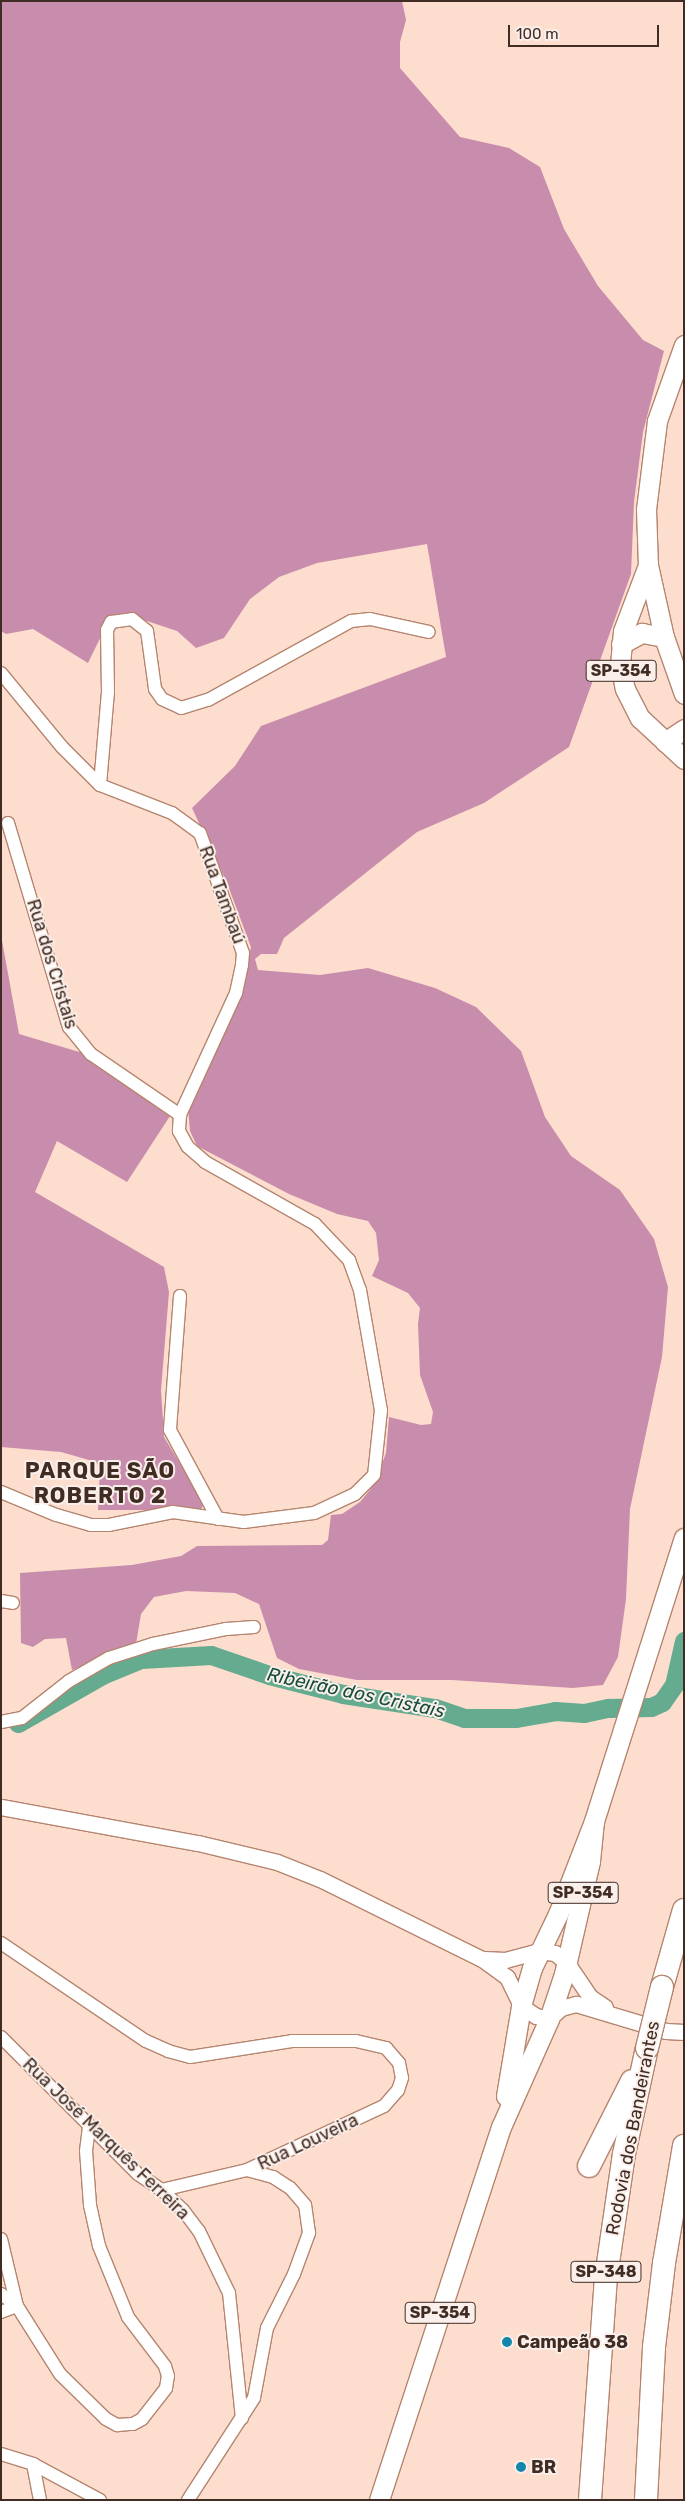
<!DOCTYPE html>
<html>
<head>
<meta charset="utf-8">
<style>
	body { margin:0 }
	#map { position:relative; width:685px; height:2501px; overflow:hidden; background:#fdddce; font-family:Rubik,sans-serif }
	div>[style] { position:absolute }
	.forest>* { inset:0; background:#c88cac }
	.river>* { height:19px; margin:-9.5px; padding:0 9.5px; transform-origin:9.5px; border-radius:9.5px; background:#64ab8f }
	.roads { filter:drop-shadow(1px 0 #b5856f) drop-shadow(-1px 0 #b5856f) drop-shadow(0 1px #b5856f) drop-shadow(0 -1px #b5856f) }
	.minor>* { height:12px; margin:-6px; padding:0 6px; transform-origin:6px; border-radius:6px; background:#fff }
	.tertiary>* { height:15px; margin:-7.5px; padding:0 7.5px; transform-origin:7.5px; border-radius:7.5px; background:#fff }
	.primary>* { height:19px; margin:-9.5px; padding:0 9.5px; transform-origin:9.5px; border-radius:9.5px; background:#fff }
	.motorway>* { height:22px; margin:-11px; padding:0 11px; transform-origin:11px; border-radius:11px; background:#fff }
	.bridges { filter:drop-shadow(1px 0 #b5856f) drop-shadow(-1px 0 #b5856f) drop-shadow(0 1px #b5856f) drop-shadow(0 -1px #b5856f) }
	.motorway-bridge>* { height:22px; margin:-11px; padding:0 11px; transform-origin:11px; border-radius:11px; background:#fff }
	.dots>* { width:14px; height:14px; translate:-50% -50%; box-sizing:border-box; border:2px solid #faefea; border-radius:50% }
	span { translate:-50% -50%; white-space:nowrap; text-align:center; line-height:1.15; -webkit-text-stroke:4px #faefea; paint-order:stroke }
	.shield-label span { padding:1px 4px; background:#faefea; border:1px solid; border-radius:4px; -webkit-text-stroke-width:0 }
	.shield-label { font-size:16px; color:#402c23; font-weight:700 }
	.street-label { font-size:18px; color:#402c23 }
	.poi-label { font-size:18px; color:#402c23; font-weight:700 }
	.left { translate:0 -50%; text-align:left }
	.water-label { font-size:19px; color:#154f3b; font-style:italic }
	.district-label { font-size:22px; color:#402c23; font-weight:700; letter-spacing:1px }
	.frame { position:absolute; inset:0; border:2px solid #402c23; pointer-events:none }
	.scale { position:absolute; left:508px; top:25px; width:151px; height:22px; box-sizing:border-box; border:2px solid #402c23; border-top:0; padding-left:6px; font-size:15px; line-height:18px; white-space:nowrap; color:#402c23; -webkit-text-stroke:4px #faefea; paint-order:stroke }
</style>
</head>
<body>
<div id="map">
	<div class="forest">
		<i style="clip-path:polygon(1px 1px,402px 1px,406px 20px,400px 42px,400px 68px,460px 137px,509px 148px,540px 167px,564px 229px,598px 286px,643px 340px,664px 351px,643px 432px,634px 502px,631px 574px,569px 747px,484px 803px,417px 832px,284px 938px,277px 954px,261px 954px,255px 959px,258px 970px,320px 975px,368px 968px,435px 988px,476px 1007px,521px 1051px,545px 1117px,571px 1156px,620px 1190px,654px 1239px,668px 1287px,662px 1357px,630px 1509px,626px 1599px,618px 1657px,603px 1685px,573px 1688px,452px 1680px,357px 1680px,299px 1669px,277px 1658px,259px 1604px,235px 1593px,186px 1591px,154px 1597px,141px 1614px,136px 1644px,72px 1670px,66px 1638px,45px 1639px,33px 1647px,21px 1643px,20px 1573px,132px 1565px,181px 1556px,197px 1546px,322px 1545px,328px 1540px,331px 1515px,342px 1514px,360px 1502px,374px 1485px,386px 1453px,389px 1417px,421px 1425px,431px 1424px,433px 1412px,420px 1375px,418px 1324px,420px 1308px,408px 1293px,372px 1276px,379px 1260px,376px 1233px,368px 1221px,337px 1214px,289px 1194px,197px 1146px,190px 1131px,188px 1107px,244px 980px,251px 947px,227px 883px,192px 808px,235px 766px,261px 726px,446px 657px,427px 544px,317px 563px,279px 577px,250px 599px,224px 638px,196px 648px,177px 631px,144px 620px,110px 618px,88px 663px,33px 629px,6px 634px,1px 631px)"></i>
		<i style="clip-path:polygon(1px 935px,19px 1034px,86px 1054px,168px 1110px,170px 1116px,127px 1182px,57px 1141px,35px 1192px,164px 1267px,169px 1292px,161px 1390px,164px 1437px,197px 1492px,203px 1505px,201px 1510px,98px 1510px,100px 1469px,96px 1462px,61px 1452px,1px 1447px)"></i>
	</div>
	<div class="river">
		<i style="left:18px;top:1723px;width:97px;rotate:-29.7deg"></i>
		<i style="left:102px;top:1675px;width:42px;rotate:-22.3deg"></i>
		<i style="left:141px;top:1659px;width:70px;rotate:-3.3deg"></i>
		<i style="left:211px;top:1655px;width:61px;rotate:19deg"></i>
		<i style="left:269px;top:1675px;width:76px;rotate:14.4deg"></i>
		<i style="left:343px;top:1694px;width:93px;rotate:8.7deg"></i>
		<i style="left:435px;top:1708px;width:31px;rotate:19deg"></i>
		<i style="left:464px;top:1718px;width:52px"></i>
		<i style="left:516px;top:1718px;width:40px;rotate:-10deg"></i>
		<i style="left:555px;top:1711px;width:29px;rotate:4deg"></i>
		<i style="left:584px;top:1713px;width:25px;rotate:-12deg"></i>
		<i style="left:608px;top:1708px;width:43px;rotate:-1.3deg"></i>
		<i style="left:651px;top:1707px;width:12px;rotate:-24deg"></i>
		<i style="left:662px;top:1702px;width:21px;rotate:-55deg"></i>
		<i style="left:674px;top:1685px;width:45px;rotate:-77.2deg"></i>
	</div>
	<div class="roads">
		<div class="minor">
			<i style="left:1px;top:673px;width:96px;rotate:50.5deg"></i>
			<i style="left:62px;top:747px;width:54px;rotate:45deg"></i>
			<i style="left:100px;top:785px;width:77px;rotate:21.3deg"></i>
			<i style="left:172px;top:813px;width:34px;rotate:36deg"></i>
			<i style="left:200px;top:833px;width:127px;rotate:70.3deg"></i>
			<i style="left:243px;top:953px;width:12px;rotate:95deg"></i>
			<i style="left:242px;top:965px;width:29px;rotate:102deg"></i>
			<i style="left:236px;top:993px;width:134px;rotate:114.7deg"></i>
			<i style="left:180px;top:1115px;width:16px;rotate:94deg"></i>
			<i style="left:179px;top:1131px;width:18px;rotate:61deg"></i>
			<i style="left:188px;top:1147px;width:23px;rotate:41deg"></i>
			<i style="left:205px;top:1162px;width:126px;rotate:29.4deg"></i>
			<i style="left:315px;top:1224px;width:50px;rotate:46.6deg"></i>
			<i style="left:349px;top:1260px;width:32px;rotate:70deg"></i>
			<i style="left:360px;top:1290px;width:122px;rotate:80.1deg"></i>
			<i style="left:381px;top:1410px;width:65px;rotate:96.1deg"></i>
			<i style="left:374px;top:1475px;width:27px;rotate:135deg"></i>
			<i style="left:355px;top:1494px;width:45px;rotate:155.1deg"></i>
			<i style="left:314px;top:1513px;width:71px;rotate:172.7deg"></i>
			<i style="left:244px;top:1522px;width:72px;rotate:-172deg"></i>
			<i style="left:173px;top:1512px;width:65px;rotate:168.5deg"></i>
			<i style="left:109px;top:1525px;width:18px;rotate:180deg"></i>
			<i style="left:91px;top:1525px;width:36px;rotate:-164deg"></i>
			<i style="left:56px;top:1515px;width:60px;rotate:-157.3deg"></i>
			<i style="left:100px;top:785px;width:93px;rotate:-85.1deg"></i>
			<i style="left:108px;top:692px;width:62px;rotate:-90.9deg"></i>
			<i style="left:107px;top:630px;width:9px;rotate:-63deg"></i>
			<i style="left:111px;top:622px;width:21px;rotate:-8deg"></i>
			<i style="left:132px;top:619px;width:19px;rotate:39deg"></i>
			<i style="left:147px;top:631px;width:59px;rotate:82.1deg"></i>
			<i style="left:155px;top:689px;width:12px;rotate:55deg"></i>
			<i style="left:162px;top:699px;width:21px;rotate:25deg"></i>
			<i style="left:181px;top:708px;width:28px;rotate:-17deg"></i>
			<i style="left:208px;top:700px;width:163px;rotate:-28.9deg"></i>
			<i style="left:351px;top:621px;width:19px;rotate:-6deg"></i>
			<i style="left:370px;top:619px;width:60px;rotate:12.4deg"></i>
			<i style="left:8px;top:823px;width:213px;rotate:73.4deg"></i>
			<i style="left:69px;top:1027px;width:35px;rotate:51deg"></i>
			<i style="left:91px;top:1054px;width:108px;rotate:34.4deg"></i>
			<i style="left:180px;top:1296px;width:134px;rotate:94.3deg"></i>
			<i style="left:170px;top:1430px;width:101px;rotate:61.7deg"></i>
			<i style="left:1px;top:1601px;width:12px;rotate:9deg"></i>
			<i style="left:1px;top:1722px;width:21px;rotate:-11deg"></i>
			<i style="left:22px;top:1718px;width:60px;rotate:-38.2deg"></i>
			<i style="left:69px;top:1681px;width:46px;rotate:-29.9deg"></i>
			<i style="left:109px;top:1658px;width:46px;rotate:-17.7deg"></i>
			<i style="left:153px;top:1644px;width:75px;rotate:-11.6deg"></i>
			<i style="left:226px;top:1629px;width:28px;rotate:-4deg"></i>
			<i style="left:1px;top:1943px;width:175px;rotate:34.1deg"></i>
			<i style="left:146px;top:2041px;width:24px;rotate:24deg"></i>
			<i style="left:168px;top:2051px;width:23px;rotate:15deg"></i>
			<i style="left:190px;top:2057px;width:103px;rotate:-8.9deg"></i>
			<i style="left:292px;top:2041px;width:64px"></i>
			<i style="left:356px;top:2041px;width:31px;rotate:13deg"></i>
			<i style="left:386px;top:2048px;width:20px;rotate:49deg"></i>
			<i style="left:399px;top:2063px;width:15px;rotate:79deg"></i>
			<i style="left:402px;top:2078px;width:13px;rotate:108deg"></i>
			<i style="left:398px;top:2090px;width:21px;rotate:131deg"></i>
			<i style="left:384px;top:2106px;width:151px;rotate:155deg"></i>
			<i style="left:247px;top:2170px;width:87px;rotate:166.8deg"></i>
			<i style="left:1px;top:2037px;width:194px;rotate:45deg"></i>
			<i style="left:138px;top:2174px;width:29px;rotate:34deg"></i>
			<i style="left:162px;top:2190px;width:29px;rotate:44deg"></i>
			<i style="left:183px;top:2210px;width:26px;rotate:53deg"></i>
			<i style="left:199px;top:2231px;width:69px;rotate:64.2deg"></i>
			<i style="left:229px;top:2293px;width:126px;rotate:84.1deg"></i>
			<i style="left:1px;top:2239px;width:69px;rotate:76.6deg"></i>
			<i style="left:1px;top:2294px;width:20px;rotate:37deg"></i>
			<i style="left:17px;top:2306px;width:80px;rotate:57.7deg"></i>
			<i style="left:60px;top:2374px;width:64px;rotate:44.4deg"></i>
			<i style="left:106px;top:2419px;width:13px;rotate:29deg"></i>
			<i style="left:117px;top:2425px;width:16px;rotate:-4deg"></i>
			<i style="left:133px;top:2424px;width:10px;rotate:-29deg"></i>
			<i style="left:142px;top:2419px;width:39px;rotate:-52deg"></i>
			<i style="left:166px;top:2388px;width:12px;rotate:-81deg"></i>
			<i style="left:168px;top:2376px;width:10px;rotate:-107deg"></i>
			<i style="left:165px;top:2366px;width:61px;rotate:-127.1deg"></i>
			<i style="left:128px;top:2317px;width:77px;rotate:-112.2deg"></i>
			<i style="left:99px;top:2246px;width:42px;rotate:-102.4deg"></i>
			<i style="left:90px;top:2205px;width:54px;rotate:-94.2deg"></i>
			<i style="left:86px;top:2151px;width:25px;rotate:-83deg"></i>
			<i style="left:1px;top:2312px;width:17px;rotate:-21deg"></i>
			<i style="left:1px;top:2454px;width:34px;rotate:17deg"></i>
			<i style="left:33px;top:2464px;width:76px;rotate:28.2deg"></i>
			<i style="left:33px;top:2464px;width:37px;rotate:79deg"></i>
			<i style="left:188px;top:2500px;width:121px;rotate:-57.1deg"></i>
			<i style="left:254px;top:2398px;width:71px;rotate:-79.5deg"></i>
			<i style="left:267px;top:2328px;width:60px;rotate:-63.4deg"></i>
			<i style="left:294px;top:2274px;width:44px;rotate:-69.9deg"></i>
			<i style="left:309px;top:2233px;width:28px;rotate:-98deg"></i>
			<i style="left:305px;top:2205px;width:23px;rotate:-131deg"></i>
			<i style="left:290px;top:2188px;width:20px;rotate:-147deg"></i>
			<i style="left:273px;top:2177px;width:27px;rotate:-165deg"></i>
		</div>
		<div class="tertiary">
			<i style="left:1px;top:1807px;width:200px;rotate:10.4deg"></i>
			<i style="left:198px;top:1843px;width:81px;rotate:13.5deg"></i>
			<i style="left:277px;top:1862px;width:46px;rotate:21.6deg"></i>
			<i style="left:320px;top:1879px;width:181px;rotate:26.3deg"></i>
			<i style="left:482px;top:1959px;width:31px;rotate:36deg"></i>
			<i style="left:507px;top:1977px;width:32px;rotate:64deg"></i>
			<i style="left:521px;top:2006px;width:18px;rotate:34deg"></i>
			<i style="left:536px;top:2016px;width:13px;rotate:13deg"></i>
			<i style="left:549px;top:2019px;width:16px;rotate:-43deg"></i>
			<i style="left:561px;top:2008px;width:16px;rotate:-15deg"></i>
			<i style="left:576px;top:2004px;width:94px;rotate:16.7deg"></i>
			<i style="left:666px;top:2031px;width:18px;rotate:3deg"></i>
			<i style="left:484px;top:1959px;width:21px;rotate:3deg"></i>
			<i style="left:505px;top:1960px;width:35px;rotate:-15deg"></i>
			<i style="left:539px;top:1951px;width:16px;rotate:7deg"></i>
			<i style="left:555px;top:1953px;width:16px;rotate:40deg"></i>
			<i style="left:567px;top:1963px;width:41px;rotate:55.9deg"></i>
			<i style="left:590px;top:1997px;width:18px;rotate:34deg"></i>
		</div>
		<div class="primary">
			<i style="left:684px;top:345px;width:81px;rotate:109.6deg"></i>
			<i style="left:657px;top:421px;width:89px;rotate:97.1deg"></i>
			<i style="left:646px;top:509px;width:56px;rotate:88deg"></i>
			<i style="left:648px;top:565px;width:74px;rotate:77.5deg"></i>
			<i style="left:664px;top:637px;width:60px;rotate:70.7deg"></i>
			<i style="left:648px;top:565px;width:71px;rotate:110.7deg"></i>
			<i style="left:623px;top:631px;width:33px;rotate:95deg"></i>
			<i style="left:620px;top:664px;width:25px;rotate:79deg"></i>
			<i style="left:625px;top:689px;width:33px;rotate:63deg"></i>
			<i style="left:640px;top:718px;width:60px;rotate:43deg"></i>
			<i style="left:621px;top:644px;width:24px;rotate:-28deg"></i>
			<i style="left:642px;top:633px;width:22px;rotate:10deg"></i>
			<i style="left:665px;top:742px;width:23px;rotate:-34deg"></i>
			<i style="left:506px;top:2096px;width:91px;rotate:-80.5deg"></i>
			<i style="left:521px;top:2006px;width:40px;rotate:-74deg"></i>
			<i style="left:532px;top:1968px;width:60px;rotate:-64.3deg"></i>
			<i style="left:558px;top:1914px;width:100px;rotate:-68.8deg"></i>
			<i style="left:594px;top:1821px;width:297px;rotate:-72.4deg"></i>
			<i style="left:379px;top:2500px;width:392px;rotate:-71.9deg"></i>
			<i style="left:501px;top:2127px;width:118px;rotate:-66deg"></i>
			<i style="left:549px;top:2019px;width:47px;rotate:-71.6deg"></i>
			<i style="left:564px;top:1974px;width:116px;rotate:-77deg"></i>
			<i style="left:590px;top:1861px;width:40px;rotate:-84.3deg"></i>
		</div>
		<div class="motorway">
			<i style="left:662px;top:1987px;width:80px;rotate:-74.1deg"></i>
			<i style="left:589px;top:2166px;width:95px;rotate:-63.2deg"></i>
			<i style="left:590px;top:2500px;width:224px;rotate:-85.9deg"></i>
			<i style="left:606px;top:2277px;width:124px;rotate:-81.7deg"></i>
			<i style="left:624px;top:2154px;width:108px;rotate:-77.8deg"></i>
			<i style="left:646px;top:2500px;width:153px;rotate:-87deg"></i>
			<i style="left:654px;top:2347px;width:85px;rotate:-83.2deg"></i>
			<i style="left:664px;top:2263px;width:119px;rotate:-80.3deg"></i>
		</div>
	</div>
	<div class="bridges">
		<div class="motorway-bridge">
			<i style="left:647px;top:2048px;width:63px;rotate:-76.2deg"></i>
		</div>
	</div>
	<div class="dots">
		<i style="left:507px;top:2342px;background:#1287ac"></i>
		<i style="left:521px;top:2467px;background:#1287ac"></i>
	</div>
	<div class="shield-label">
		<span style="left:621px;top:671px">SP-354</span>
		<span style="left:583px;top:1893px">SP-354</span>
		<span style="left:606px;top:2272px">SP-348</span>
		<span style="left:440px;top:2313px">SP-354</span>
	</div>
	<div class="street-label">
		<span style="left:222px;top:895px;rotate:70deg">Rua Tambaú</span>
		<span style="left:52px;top:964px;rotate:73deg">Rua dos Cristais</span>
		<span style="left:633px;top:2128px;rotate:-79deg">Rodovia dos Bandeirantes</span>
		<span style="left:106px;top:2139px;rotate:44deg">Rua José Marquês Ferreira</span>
		<span style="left:308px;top:2142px;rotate:-25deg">Rua Louveira</span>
	</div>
	<div class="poi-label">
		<span class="left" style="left:517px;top:2342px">Campeão 38</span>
		<span class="left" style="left:531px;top:2467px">BR</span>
	</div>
	<div class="water-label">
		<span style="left:356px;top:1693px;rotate:12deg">Ribeirão dos Cristais</span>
	</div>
	<div class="district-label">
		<span style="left:100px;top:1483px">PARQUE SÃO<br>ROBERTO 2</span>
	</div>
	<div class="frame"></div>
	<div class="scale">100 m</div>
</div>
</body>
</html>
